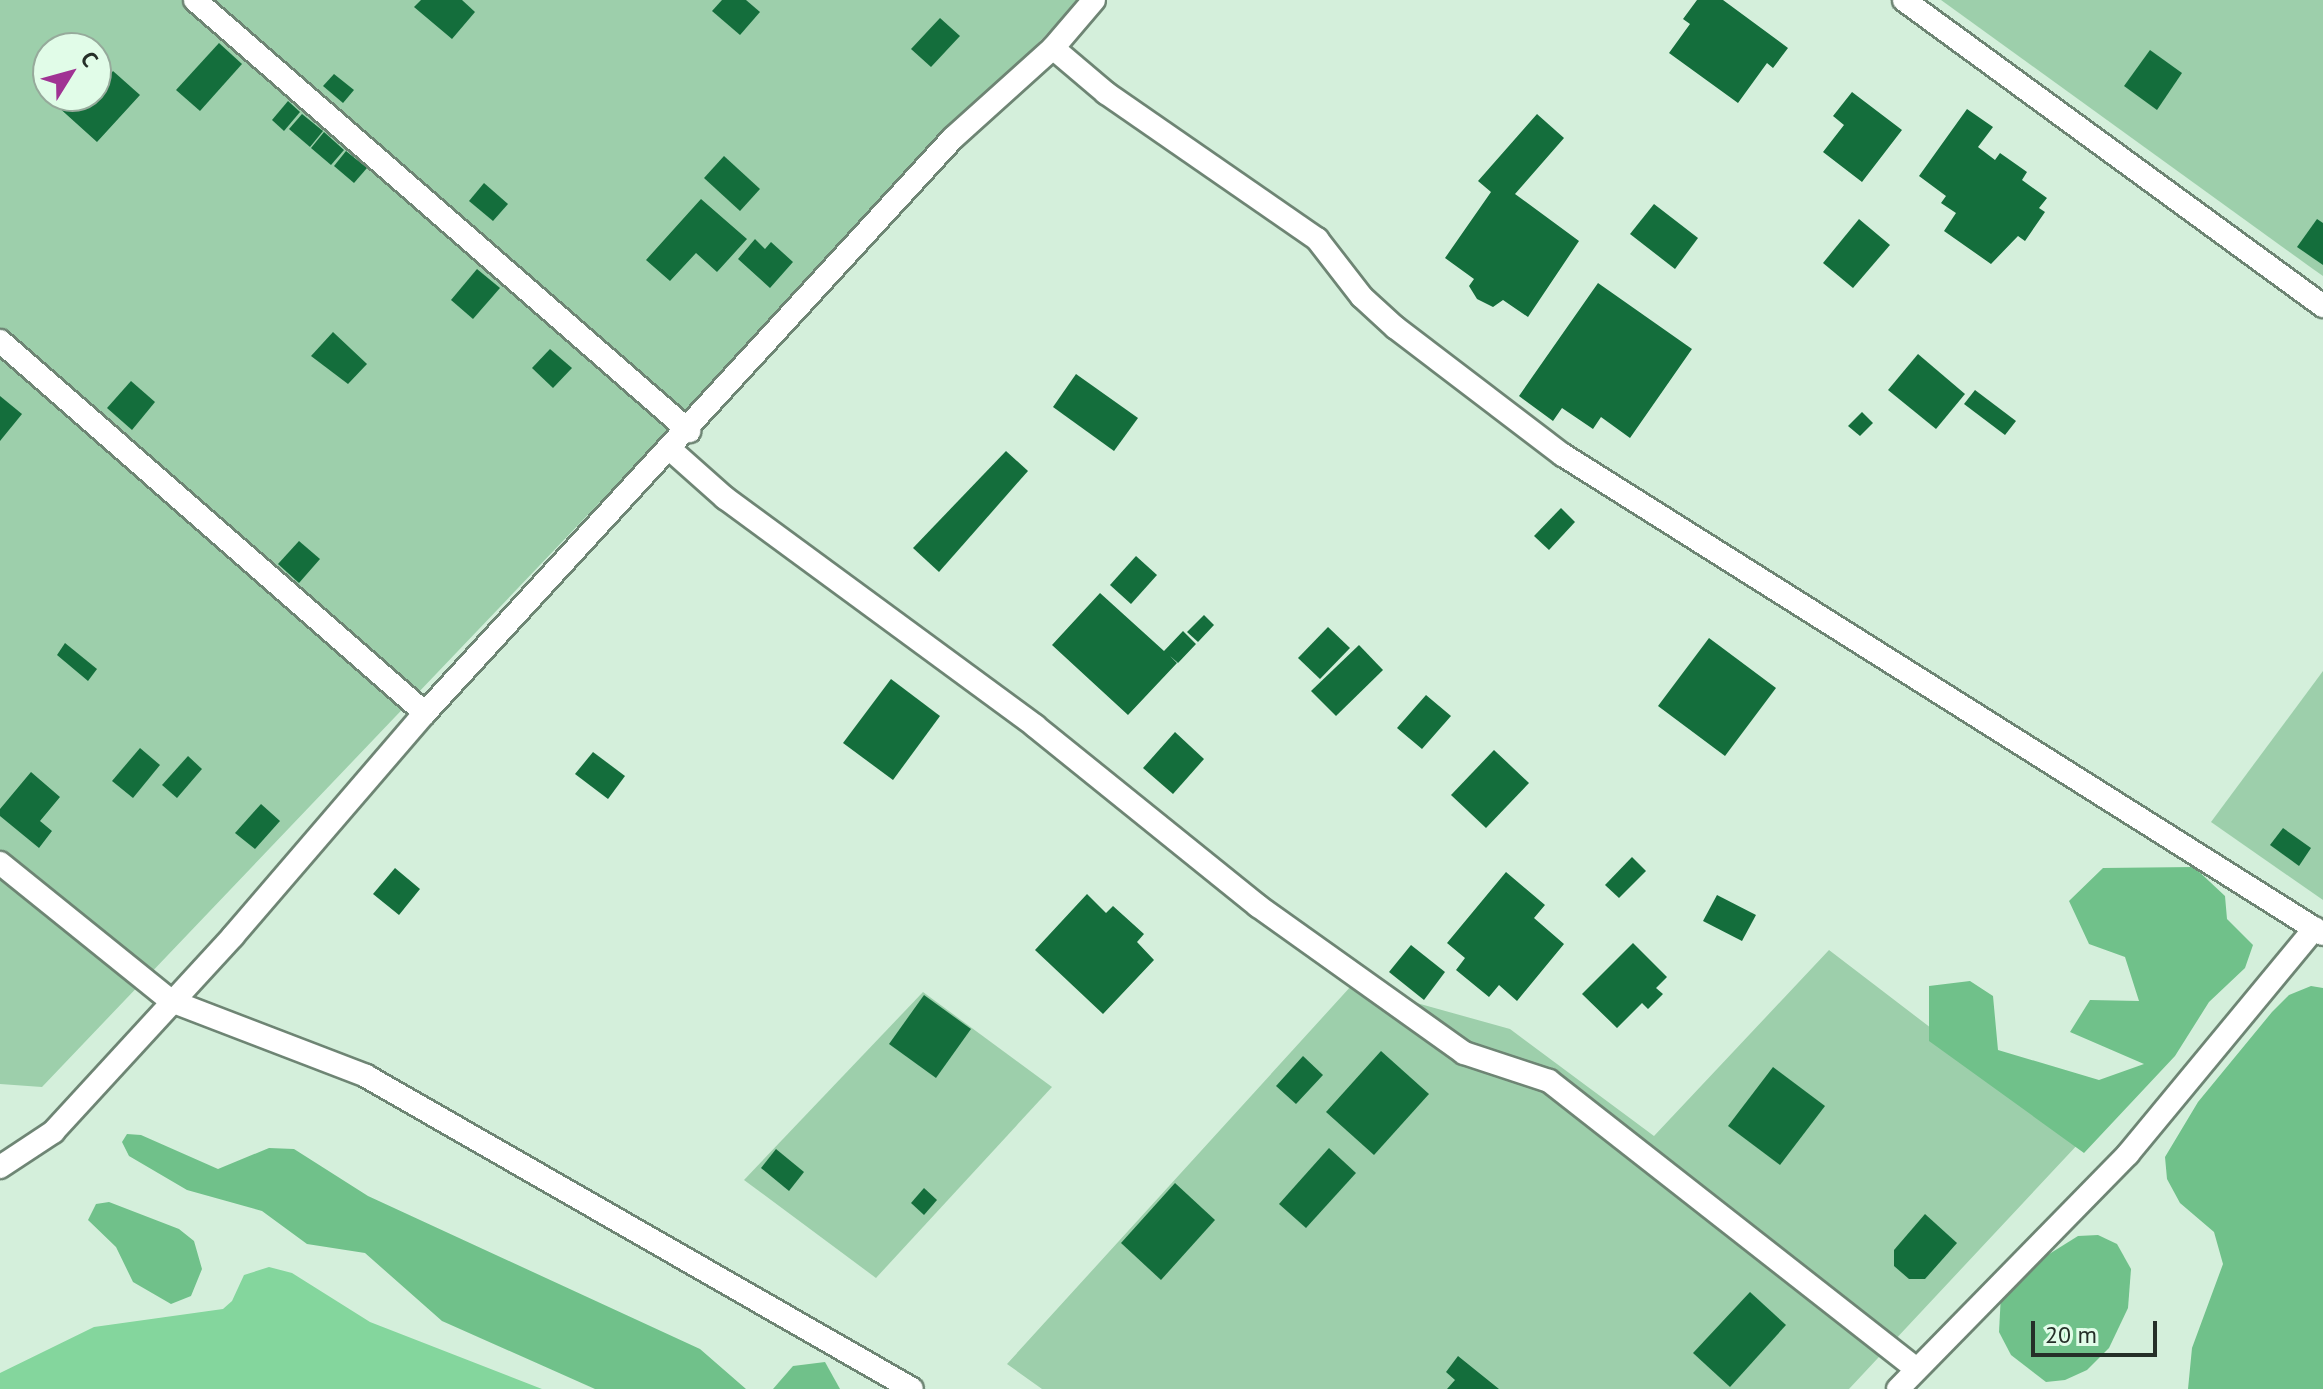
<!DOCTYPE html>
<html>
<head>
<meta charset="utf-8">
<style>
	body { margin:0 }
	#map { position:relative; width:2323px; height:1389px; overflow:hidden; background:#d4efdb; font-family:"PT Sans",sans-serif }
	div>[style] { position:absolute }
	.green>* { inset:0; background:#9dcfab }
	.forest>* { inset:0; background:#70c18a }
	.water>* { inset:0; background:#84d69d }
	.building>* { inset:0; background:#146e3c }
	.roads { filter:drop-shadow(2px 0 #6e8574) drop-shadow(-2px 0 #6e8574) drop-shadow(0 2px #6e8574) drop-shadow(0 -2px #6e8574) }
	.lane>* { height:22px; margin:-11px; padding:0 11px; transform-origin:11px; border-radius:11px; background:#fff }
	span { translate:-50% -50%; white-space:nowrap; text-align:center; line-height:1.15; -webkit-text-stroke:8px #e1fce8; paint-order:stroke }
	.north { position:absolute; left:32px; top:32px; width:80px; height:80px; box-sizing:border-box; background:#e1fce8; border:2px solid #96aa9b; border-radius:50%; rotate:53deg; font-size:22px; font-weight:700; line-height:32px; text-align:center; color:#252f28 }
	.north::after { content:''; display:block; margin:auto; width:28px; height:36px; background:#a03393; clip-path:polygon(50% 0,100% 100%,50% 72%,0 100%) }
	.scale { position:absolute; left:2031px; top:1321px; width:126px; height:36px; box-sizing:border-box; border:4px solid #252f28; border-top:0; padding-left:10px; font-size:24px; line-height:28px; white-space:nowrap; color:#252f28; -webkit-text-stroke:6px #e1fce8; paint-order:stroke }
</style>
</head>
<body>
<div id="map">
	<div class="green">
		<i style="clip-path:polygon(evenodd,0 0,1079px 0,42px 1087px,0 1084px,0 0,48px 48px,96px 48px,96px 96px,48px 96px,48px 48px)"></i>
		<i style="clip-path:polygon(1941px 0,2323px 0,2323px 276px,2313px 269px)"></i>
		<i style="clip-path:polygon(2323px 671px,2323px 900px,2211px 822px)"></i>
		<i style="clip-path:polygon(1829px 950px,2080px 1142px,1849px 1389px,1042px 1389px,1007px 1364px,1352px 985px,1510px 1029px,1654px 1136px)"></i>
		<i style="clip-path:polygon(923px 992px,1052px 1087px,876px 1278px,744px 1180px)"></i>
	</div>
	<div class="forest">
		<i style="clip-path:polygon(2194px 867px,2225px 896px,2227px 919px,2253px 945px,2245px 968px,2209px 1002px,2175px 1056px,2084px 1153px,1929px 1041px,1929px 986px,1970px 981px,1993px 996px,1998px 1050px,2099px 1080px,2144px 1064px,2070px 1032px,2090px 1000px,2139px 1001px,2125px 957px,2089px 944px,2069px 901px,2103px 868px)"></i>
		<i style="clip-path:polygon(2311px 986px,2323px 988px,2323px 1389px,2188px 1389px,2192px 1348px,2223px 1264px,2214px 1232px,2180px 1203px,2167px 1179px,2165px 1157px,2198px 1102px,2272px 1012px,2289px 995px)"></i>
		<i style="clip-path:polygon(127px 1134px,141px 1135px,218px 1169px,269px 1148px,294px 1149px,368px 1196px,700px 1349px,746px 1389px,595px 1389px,442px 1321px,365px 1253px,307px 1244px,262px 1211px,187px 1190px,129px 1156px,122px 1142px)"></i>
		<i style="clip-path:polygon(109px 1202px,179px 1229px,194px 1241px,202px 1269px,191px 1296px,171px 1304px,133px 1282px,116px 1247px,88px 1220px,96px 1204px)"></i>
		<i style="clip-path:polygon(2098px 1235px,2117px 1244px,2131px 1269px,2128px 1308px,2109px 1348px,2087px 1370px,2065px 1380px,2046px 1382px,2011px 1355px,1999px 1332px,2001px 1294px,2030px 1266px,2078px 1236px)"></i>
		<i style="clip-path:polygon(825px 1362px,840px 1389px,773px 1389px,793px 1366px)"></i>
	</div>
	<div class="water">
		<i style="clip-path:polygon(269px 1267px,292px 1273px,370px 1322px,542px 1389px,0 1389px,0 1373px,94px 1327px,223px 1309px,232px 1301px,244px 1275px)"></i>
	</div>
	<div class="building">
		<i style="clip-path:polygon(421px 0,462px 0,475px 12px,452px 39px,414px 7px)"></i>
		<i style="clip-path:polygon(722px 0,746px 0,760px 12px,740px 35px,712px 11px)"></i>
		<i style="clip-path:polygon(1697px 0,1723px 0,1788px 48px,1773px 68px,1767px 63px,1738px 103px,1669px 53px,1690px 24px,1683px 19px)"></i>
		<i style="clip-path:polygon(940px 18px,960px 36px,931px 67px,911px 49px)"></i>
		<i style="clip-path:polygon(219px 43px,242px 64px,200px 111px,176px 90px)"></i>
		<i style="clip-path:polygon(2150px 50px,2182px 73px,2157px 110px,2124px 86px)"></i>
		<i style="clip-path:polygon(96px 64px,109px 76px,113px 71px,140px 95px,97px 142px,36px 87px,48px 73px,48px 96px,96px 96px)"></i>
		<i style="clip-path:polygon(334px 74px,354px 90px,343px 103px,323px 86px)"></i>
		<i style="clip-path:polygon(1852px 92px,1902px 130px,1862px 182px,1823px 152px,1844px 125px,1833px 116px)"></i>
		<i style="clip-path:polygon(288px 101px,300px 112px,284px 131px,272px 120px)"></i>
		<i style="clip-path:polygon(1967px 109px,1993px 127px,1978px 147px,1995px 160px,2000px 153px,2027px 172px,2022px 180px,2047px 198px,2039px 208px,2045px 212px,2025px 241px,2018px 236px,1991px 264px,1944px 231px,1956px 213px,1941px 203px,1946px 196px,1919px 176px)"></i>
		<i style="clip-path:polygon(302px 114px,323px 131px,310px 147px,289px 129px)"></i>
		<i style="clip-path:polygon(1537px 114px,1564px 138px,1515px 194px,1579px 241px,1528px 317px,1503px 300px,1493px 307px,1477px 299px,1469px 286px,1474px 279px,1445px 258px,1491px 192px,1478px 181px)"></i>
		<i style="clip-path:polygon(324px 132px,344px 150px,331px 165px,311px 148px)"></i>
		<i style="clip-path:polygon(346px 151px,367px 168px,354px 183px,334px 166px)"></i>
		<i style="clip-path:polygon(724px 156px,760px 189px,740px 211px,704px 178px)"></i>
		<i style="clip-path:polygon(484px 183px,508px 204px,493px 221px,469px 201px)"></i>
		<i style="clip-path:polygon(701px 199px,747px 239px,717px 272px,696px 253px,670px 281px,646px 260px)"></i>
		<i style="clip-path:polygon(1654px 204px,1698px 238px,1675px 269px,1630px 234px)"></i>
		<i style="clip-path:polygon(1859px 219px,1890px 245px,1853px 288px,1823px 263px)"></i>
		<i style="clip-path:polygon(2317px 219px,2323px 223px,2323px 265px,2297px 247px)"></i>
		<i style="clip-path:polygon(755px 239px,765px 249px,771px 242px,793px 262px,770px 288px,738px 259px)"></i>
		<i style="clip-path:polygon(477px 269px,500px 288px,473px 319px,451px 300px)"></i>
		<i style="clip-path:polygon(1598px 283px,1692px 349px,1630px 438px,1601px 417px,1593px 429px,1562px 408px,1553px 421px,1519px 396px)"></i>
		<i style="clip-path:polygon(333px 332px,367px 364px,348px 384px,311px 356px)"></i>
		<i style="clip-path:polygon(550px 349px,572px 368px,553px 388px,532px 368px)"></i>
		<i style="clip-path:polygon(1918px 354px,1965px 394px,1936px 429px,1888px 390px)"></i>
		<i style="clip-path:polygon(1076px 374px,1138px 418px,1114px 451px,1053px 407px)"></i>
		<i style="clip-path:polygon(131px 381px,155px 402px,132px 430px,107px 408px)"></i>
		<i style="clip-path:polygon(1975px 390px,2016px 421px,2005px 435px,1964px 404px)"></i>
		<i style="clip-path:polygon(0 396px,22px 414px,0 441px)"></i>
		<i style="clip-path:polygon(1862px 412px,1873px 423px,1860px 436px,1848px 426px)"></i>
		<i style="clip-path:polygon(1006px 451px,1028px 471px,939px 572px,913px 548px)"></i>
		<i style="clip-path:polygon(1561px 508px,1575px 522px,1549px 550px,1534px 536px)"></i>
		<i style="clip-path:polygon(299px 541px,320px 559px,299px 583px,278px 564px)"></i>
		<i style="clip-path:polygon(1136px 556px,1157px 575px,1131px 604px,1110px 585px)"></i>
		<i style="clip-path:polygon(1100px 593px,1164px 651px,1183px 631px,1196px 644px,1178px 663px,1170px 656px,1177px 663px,1128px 715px,1052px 645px)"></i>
		<i style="clip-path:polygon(1204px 615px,1214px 625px,1198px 642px,1187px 632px)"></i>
		<i style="clip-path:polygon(1328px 627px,1350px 648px,1320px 679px,1298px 658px)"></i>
		<i style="clip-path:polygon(1709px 638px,1776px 688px,1725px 756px,1658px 706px)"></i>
		<i style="clip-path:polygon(65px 643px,97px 669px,88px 681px,57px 655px)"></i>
		<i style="clip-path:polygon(1359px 645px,1383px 670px,1336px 716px,1311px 691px)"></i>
		<i style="clip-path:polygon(891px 679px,940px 716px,893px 780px,843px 743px)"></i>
		<i style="clip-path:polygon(1426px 695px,1451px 716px,1422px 749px,1397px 728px)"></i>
		<i style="clip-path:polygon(1175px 732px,1204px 759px,1173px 794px,1143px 768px)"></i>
		<i style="clip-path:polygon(140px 748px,160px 765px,133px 798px,112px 781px)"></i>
		<i style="clip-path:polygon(1494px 750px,1529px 783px,1486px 828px,1451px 795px)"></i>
		<i style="clip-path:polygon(593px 752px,625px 776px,608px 799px,575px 774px)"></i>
		<i style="clip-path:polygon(188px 756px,202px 769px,177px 798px,162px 785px)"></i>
		<i style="clip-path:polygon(31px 772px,60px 797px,40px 821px,52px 831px,39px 848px,0 816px,0 809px)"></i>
		<i style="clip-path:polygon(261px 804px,280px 821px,255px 849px,235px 833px)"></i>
		<i style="clip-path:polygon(2283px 828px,2311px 848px,2299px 866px,2270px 845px)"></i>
		<i style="clip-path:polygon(1632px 857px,1646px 871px,1619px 898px,1605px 885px)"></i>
		<i style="clip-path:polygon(395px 868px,420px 889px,399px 915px,373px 894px)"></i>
		<i style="clip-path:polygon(1506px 872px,1545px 905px,1534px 918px,1564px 944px,1517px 1001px,1499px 985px,1489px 997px,1456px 970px,1465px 958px,1447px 943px)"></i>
		<i style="clip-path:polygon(1087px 894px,1106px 913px,1113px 906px,1144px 934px,1137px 942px,1154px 960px,1103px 1014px,1035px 950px)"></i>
		<i style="clip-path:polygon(1717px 895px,1756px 915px,1742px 941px,1703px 921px)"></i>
		<i style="clip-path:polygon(1633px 943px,1667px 977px,1656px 988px,1663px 994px,1648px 1009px,1642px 1003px,1617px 1028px,1582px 994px)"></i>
		<i style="clip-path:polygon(1411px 945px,1445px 972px,1424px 1000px,1389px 972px)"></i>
		<i style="clip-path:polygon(924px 995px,971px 1029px,936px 1078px,889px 1044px)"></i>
		<i style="clip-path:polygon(1381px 1051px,1429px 1094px,1374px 1155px,1326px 1112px)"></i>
		<i style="clip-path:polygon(1303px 1056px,1323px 1075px,1296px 1104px,1276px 1086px)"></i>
		<i style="clip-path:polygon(1773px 1067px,1825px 1106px,1780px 1165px,1728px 1126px)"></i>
		<i style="clip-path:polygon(1329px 1148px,1356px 1173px,1306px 1228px,1279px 1204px)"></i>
		<i style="clip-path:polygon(776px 1149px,804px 1172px,789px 1191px,761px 1168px)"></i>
		<i style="clip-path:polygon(1175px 1183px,1215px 1220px,1161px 1280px,1121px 1243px)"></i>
		<i style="clip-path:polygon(924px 1188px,937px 1200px,924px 1215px,911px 1203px)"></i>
		<i style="clip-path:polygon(1925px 1214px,1957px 1243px,1925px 1279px,1909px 1279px,1894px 1266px,1894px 1250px)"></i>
		<i style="clip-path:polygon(1750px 1292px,1786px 1325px,1730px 1387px,1693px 1353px)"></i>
		<i style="clip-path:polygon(1458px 1356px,1499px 1389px,1447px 1389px,1455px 1380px,1446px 1372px)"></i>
	</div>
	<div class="roads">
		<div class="lane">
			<i style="left:195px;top:0;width:656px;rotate:41.1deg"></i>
			<i style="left:1904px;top:0;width:519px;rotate:36.14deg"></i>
			<i style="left:1053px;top:48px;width:70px;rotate:40.3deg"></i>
			<i style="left:1106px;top:93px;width:257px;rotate:34.7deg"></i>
			<i style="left:1317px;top:239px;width:73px;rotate:52.2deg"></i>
			<i style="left:1362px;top:297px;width:46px;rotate:42.4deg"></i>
			<i style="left:1396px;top:328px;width:210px;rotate:37.3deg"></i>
			<i style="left:1563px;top:455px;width:898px;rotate:32.22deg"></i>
			<i style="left:0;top:341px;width:565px;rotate:41.2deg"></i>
			<i style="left:670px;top:449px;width:74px;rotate:41.7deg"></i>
			<i style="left:725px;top:498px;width:385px;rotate:36.3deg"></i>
			<i style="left:1035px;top:726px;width:287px;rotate:38.9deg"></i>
			<i style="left:1258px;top:906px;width:253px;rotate:35.5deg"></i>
			<i style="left:1464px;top:1053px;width:89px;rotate:18.2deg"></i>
			<i style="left:1549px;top:1081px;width:465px;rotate:38.1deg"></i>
			<i style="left:0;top:863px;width:220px;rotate:38.9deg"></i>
			<i style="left:171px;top:1001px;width:209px;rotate:21deg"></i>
			<i style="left:366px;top:1076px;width:629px;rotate:29.82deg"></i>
			<i style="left:0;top:1167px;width:64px;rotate:-33.4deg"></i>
			<i style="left:53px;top:1132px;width:266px;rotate:-47.4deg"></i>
			<i style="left:233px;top:936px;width:294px;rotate:-49.3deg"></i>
			<i style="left:425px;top:713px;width:781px;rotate:-47.44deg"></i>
			<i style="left:953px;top:138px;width:135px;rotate:-42deg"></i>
			<i style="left:1053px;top:48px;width:63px;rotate:-49.5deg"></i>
			<i style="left:1898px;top:1389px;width:329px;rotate:-45.6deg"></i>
			<i style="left:2128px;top:1154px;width:293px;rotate:-50.4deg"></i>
		</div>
	</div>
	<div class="north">С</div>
	<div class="scale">20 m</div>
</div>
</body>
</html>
